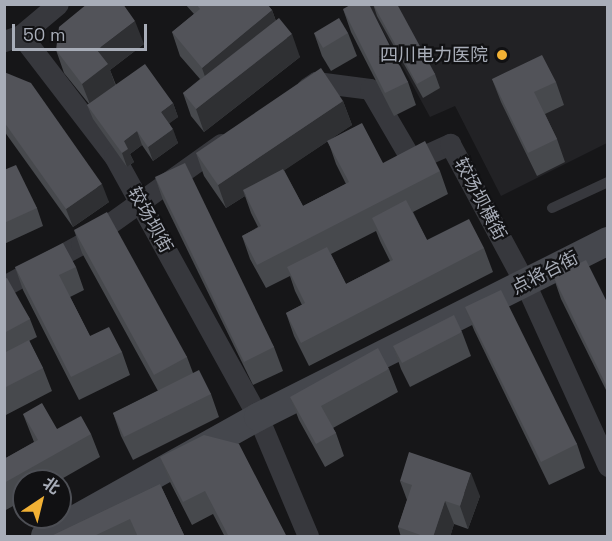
<!DOCTYPE html>
<html>
<head>
<meta charset="utf-8">
<style>
	body { margin:0 }
	#map { position:relative; width:612px; height:541px; overflow:hidden; background:#161618; font-family:"Space Grotesk","Noto Sans SC",sans-serif }
	div>[style] { position:absolute }
	.built>* { inset:0; background:#222225 }
	.lane>* { height:10px; margin:-5px; padding:0 5px; transform-origin:5px; border-radius:5px; background:#37383d }
	.street>* { height:21px; margin:-10.5px; padding:0 10.5px; transform-origin:10.5px; border-radius:10.5px; background:#37383d }
	.secondary>* { height:28px; margin:-14px; padding:0 14px; transform-origin:14px; border-radius:14px; background:#45474d }
	.wall>* { inset:0; background:#47494d }
	.shaded-wall>* { inset:0; background:#2f3033 }
	.building>* { inset:0; background:#525359 }
	.dots>* { width:16px; height:16px; translate:-50% -50%; box-sizing:border-box; border:3px solid #111113; border-radius:50% }
	span { translate:-50% -50%; white-space:nowrap; text-align:center; line-height:1.15; -webkit-text-stroke:4.5px #111113; paint-order:stroke }
	.poi-label { font-size:18px; color:#a8adb8 }
	.right { translate:-100% -50%; text-align:right }
	.street-label { font-size:18px; color:#a8adb8 }
	.frame { position:absolute; inset:0; border:6px solid #a8adb8; pointer-events:none }
	.north { position:absolute; left:12px; top:469px; width:60px; height:60px; box-sizing:border-box; background:#111113; border:2px solid #4d4f55; border-radius:50%; rotate:35deg; font-size:16px; font-weight:700; line-height:24px; text-align:center; color:#a8adb8 }
	.north::after { content:''; display:block; margin:auto; width:21px; height:27px; background:#f2b134; clip-path:polygon(50% 0,100% 100%,50% 72%,0 100%) }
	.scale { position:absolute; left:12px; top:24px; width:135px; height:27px; box-sizing:border-box; border:3px solid #a8adb8; border-top:0; padding-left:8px; font-size:18px; line-height:21px; white-space:nowrap; color:#a8adb8; -webkit-text-stroke:4px #111113; paint-order:stroke }
</style>
</head>
<body>
<div id="map">
	<div class="built">
		<i style="clip-path:polygon(369px 5px,607px 5px,607px 143px,501px 196px,455px 106px,430px 117px)"></i>
	</div>
	<div class="lane">
		<i style="left:552px;top:208px;width:62px;rotate:-24.9deg"></i>
	</div>
	<div class="street">
		<i style="left:21px;top:35px;width:153px;rotate:52.5deg"></i>
		<i style="left:114px;top:156px;width:298px;rotate:61.1deg"></i>
		<i style="left:258px;top:417px;width:129px;rotate:67.2deg"></i>
		<i style="left:4px;top:41px;width:18px;rotate:-19deg"></i>
		<i style="left:21px;top:35px;width:48px;rotate:-40deg"></i>
		<i style="left:307px;top:88px;width:11px;rotate:-34deg"></i>
		<i style="left:316px;top:82px;width:54px;rotate:7.4deg"></i>
		<i style="left:370px;top:89px;width:83px;rotate:59.7deg"></i>
		<i style="left:412px;top:161px;width:42px;rotate:-24.1deg"></i>
		<i style="left:450px;top:144px;width:158px;rotate:61.7deg"></i>
		<i style="left:525px;top:283px;width:201px;rotate:65.6deg"></i>
		<i style="left:4px;top:286px;width:88px;rotate:-28.6deg"></i>
		<i style="left:81px;top:244px;width:172px;rotate:-35.5deg"></i>
	</div>
	<div class="secondary">
		<i style="left:45px;top:536px;width:244px;rotate:-29.2deg"></i>
		<i style="left:258px;top:417px;width:392px;rotate:-26.7deg"></i>
	</div>
	<div class="wall">
		<i style="clip-path:polygon(185px 4px,267px 4px,272px 10px,276px 21px,300px 57px,204px 132px,191px 116px,183px 93px,200px 79px,180px 56px,172px 32px,194px 14px)"></i>
		<i style="clip-path:polygon(373px 4px,435px 74px,440px 88px,423px 98px,377px 16px)"></i>
		<i style="clip-path:polygon(343px 9px,408px 82px,416px 105px,394px 116px,351px 32px)"></i>
		<i style="clip-path:polygon(314px 33px,348px 33px,357px 56px,331px 71px,322px 56px)"></i>
		<i style="clip-path:polygon(144px 44px,110px 70px,116px 85px,173px 103px,178px 117px,169px 123px,178px 143px,153px 161px,142px 145px,130px 154px,134px 162px,127px 167px,93px 119px,87px 105px,89px 104px,64px 73px,56px 50px)"></i>
		<i style="clip-path:polygon(4px 72px,109px 202px,73px 227px,4px 131px)"></i>
		<i style="clip-path:polygon(492px 79px,556px 82px,564px 105px,545px 114px,557px 139px,565px 162px,537px 176px,501px 102px)"></i>
		<i style="clip-path:polygon(evenodd,343px 101px,352px 125px,329px 140px,383px 163px,440px 171px,448px 194px,413px 212px,427px 240px,484px 248px,493px 272px,309px 366px,294px 336px,286px 313px,302px 305px,295px 291px,290px 276px,266px 288px,250px 259px,242px 236px,258px 227px,251px 213px,245px 196px,226px 208px,204px 176px,196px 153px,343px 101px,328px 141px,336px 164px,346px 184px,303px 206px,284px 170px,328px 141px,343px 101px,376px 231px,380px 241px,390px 261px,346px 284px,331px 254px,376px 231px)"></i>
		<i style="clip-path:polygon(4px 170px,37px 208px,43px 226px,4px 244px)"></i>
		<i style="clip-path:polygon(155px 177px,274px 347px,283px 371px,253px 385px,163px 200px)"></i>
		<i style="clip-path:polygon(74px 230px,187px 357px,193px 373px,211px 394px,219px 417px,133px 460px,121px 436px,113px 413px,158px 391px,82px 253px)"></i>
		<i style="clip-path:polygon(15px 267px,76px 267px,84px 290px,70px 297px,90px 336px,122px 352px,130px 375px,79px 400px,23px 290px)"></i>
		<i style="clip-path:polygon(553px 276px,608px 304px,608px 394px,561px 299px)"></i>
		<i style="clip-path:polygon(4px 279px,30px 319px,37px 337px,29px 341px,43px 368px,52px 391px,4px 416px)"></i>
		<i style="clip-path:polygon(465px 307px,577px 444px,585px 468px,549px 485px,474px 330px)"></i>
		<i style="clip-path:polygon(462px 332px,471px 356px,410px 387px,401px 369px,393px 346px)"></i>
		<i style="clip-path:polygon(389px 369px,398px 392px,333px 428px,336px 433px,344px 456px,325px 467px,299px 420px,290px 397px)"></i>
		<i style="clip-path:polygon(23px 414px,57px 429px,91px 434px,100px 457px,58px 481px,24px 481px,24px 500px,4px 511px,4px 459px,34px 442px)"></i>
		<i style="clip-path:polygon(160px 457px,287px 537px,225px 537px,213px 514px,192px 525px,169px 480px)"></i>
		<i style="clip-path:polygon(400px 481px,480px 496px,468px 529px,454px 524px,450px 537px,401px 537px,398px 527px,407px 500px)"></i>
		<i style="clip-path:polygon(160px 484px,185px 537px,49px 537px)"></i>
	</div>
	<div class="shaded-wall">
		<i style="clip-path:polygon(272px 10px,280px 33px,210px 91px,202px 68px)"></i>
		<i style="clip-path:polygon(135px 21px,144px 44px,110px 70px,116px 87px,91px 107px,82px 84px,97px 50px)"></i>
		<i style="clip-path:polygon(292px 34px,300px 57px,204px 132px,196px 109px)"></i>
		<i style="clip-path:polygon(343px 101px,352px 125px,246px 196px,243px 190px,245px 196px,226px 208px,218px 185px)"></i>
		<i style="clip-path:polygon(173px 103px,178px 117px,166px 126px,161px 112px)"></i>
		<i style="clip-path:polygon(173px 129px,178px 143px,153px 161px,148px 147px)"></i>
		<i style="clip-path:polygon(137px 131px,142px 145px,130px 154px,134px 162px,127px 167px,122px 153px,124px 141px)"></i>
		<i style="clip-path:polygon(102px 184px,109px 202px,73px 227px,66px 209px)"></i>
		<i style="clip-path:polygon(471px 473px,480px 496px,468px 529px,460px 506px)"></i>
		<i style="clip-path:polygon(445px 501px,454px 524px,450px 537px,433px 537px)"></i>
	</div>
	<div class="building">
		<i style="clip-path:polygon(87px 4px,123px 4px,135px 21px,97px 50px,108px 64px,82px 84px,56px 50px,59px 27px)"></i>
		<i style="clip-path:polygon(196px 4px,267px 4px,272px 10px,202px 68px,172px 32px,200px 9px)"></i>
		<i style="clip-path:polygon(352px 4px,369px 4px,408px 82px,385px 93px,343px 9px)"></i>
		<i style="clip-path:polygon(373px 4px,397px 4px,435px 74px,417px 84px)"></i>
		<i style="clip-path:polygon(279px 18px,292px 34px,196px 109px,183px 93px)"></i>
		<i style="clip-path:polygon(339px 18px,348px 33px,323px 48px,314px 33px)"></i>
		<i style="clip-path:polygon(542px 55px,556px 82px,534px 92px,557px 139px,528px 153px,492px 79px)"></i>
		<i style="clip-path:polygon(145px 64px,173px 103px,161px 112px,173px 129px,148px 147px,137px 131px,124px 141px,128px 149px,122px 153px,87px 105px)"></i>
		<i style="clip-path:polygon(321px 68px,343px 101px,218px 185px,196px 153px)"></i>
		<i style="clip-path:polygon(4px 72px,31px 83px,102px 184px,66px 209px,4px 122px)"></i>
		<i style="clip-path:polygon(362px 123px,383px 163px,425px 141px,440px 171px,257px 265px,242px 236px,261px 226px,243px 190px,283px 169px,303px 206px,349px 182px,327px 141px)"></i>
		<i style="clip-path:polygon(185px 163px,274px 347px,244px 362px,155px 177px)"></i>
		<i style="clip-path:polygon(16px 165px,37px 208px,4px 223px,4px 170px)"></i>
		<i style="clip-path:polygon(406px 200px,427px 240px,469px 219px,484px 248px,301px 343px,286px 313px,305px 303px,287px 267px,327px 247px,346px 284px,393px 260px,372px 218px)"></i>
		<i style="clip-path:polygon(107px 212px,187px 357px,154px 375px,74px 230px)"></i>
		<i style="clip-path:polygon(63px 243px,76px 267px,59px 275px,90px 336px,109px 327px,122px 352px,71px 377px,15px 267px)"></i>
		<i style="clip-path:polygon(586px 260px,608px 304px,608px 389px,553px 276px)"></i>
		<i style="clip-path:polygon(7px 278px,30px 319px,4px 333px,4px 279px)"></i>
		<i style="clip-path:polygon(501px 290px,577px 444px,541px 462px,465px 307px)"></i>
		<i style="clip-path:polygon(454px 315px,462px 332px,402px 363px,393px 346px)"></i>
		<i style="clip-path:polygon(29px 340px,43px 368px,4px 388px,4px 353px)"></i>
		<i style="clip-path:polygon(378px 348px,389px 369px,321px 406px,336px 433px,316px 444px,290px 397px)"></i>
		<i style="clip-path:polygon(199px 370px,211px 394px,124px 437px,113px 413px)"></i>
		<i style="clip-path:polygon(42px 403px,57px 429px,81px 416px,91px 434px,4px 483px,4px 459px,38px 440px,23px 414px)"></i>
		<i style="clip-path:polygon(204px 435px,239px 444px,287px 537px,229px 537px,205px 491px,183px 502px,160px 457px)"></i>
		<i style="clip-path:polygon(409px 452px,471px 473px,460px 506px,445px 501px,433px 537px,426px 537px,398px 527px,412px 485px,400px 481px)"></i>
		<i style="clip-path:polygon(160px 484px,185px 537px,138px 537px,130px 519px,92px 537px,49px 537px)"></i>
	</div>
	<div class="dots">
		<i style="left:502px;top:55px;background:#f2b134"></i>
	</div>
	<div class="poi-label">
		<span class="right" style="left:488px;top:55px">四川电力医院</span>
	</div>
	<div class="street-label">
		<span style="left:480px;top:199px;rotate:62deg">较场坝横街</span>
		<span style="left:150px;top:220px;rotate:61deg">较场坝街</span>
		<span style="left:545px;top:273px;rotate:-27deg">点将台街</span>
	</div>
	<div class="frame"></div>
	<div class="north">北</div>
	<div class="scale">50 m</div>
</div>
</body>
</html>
